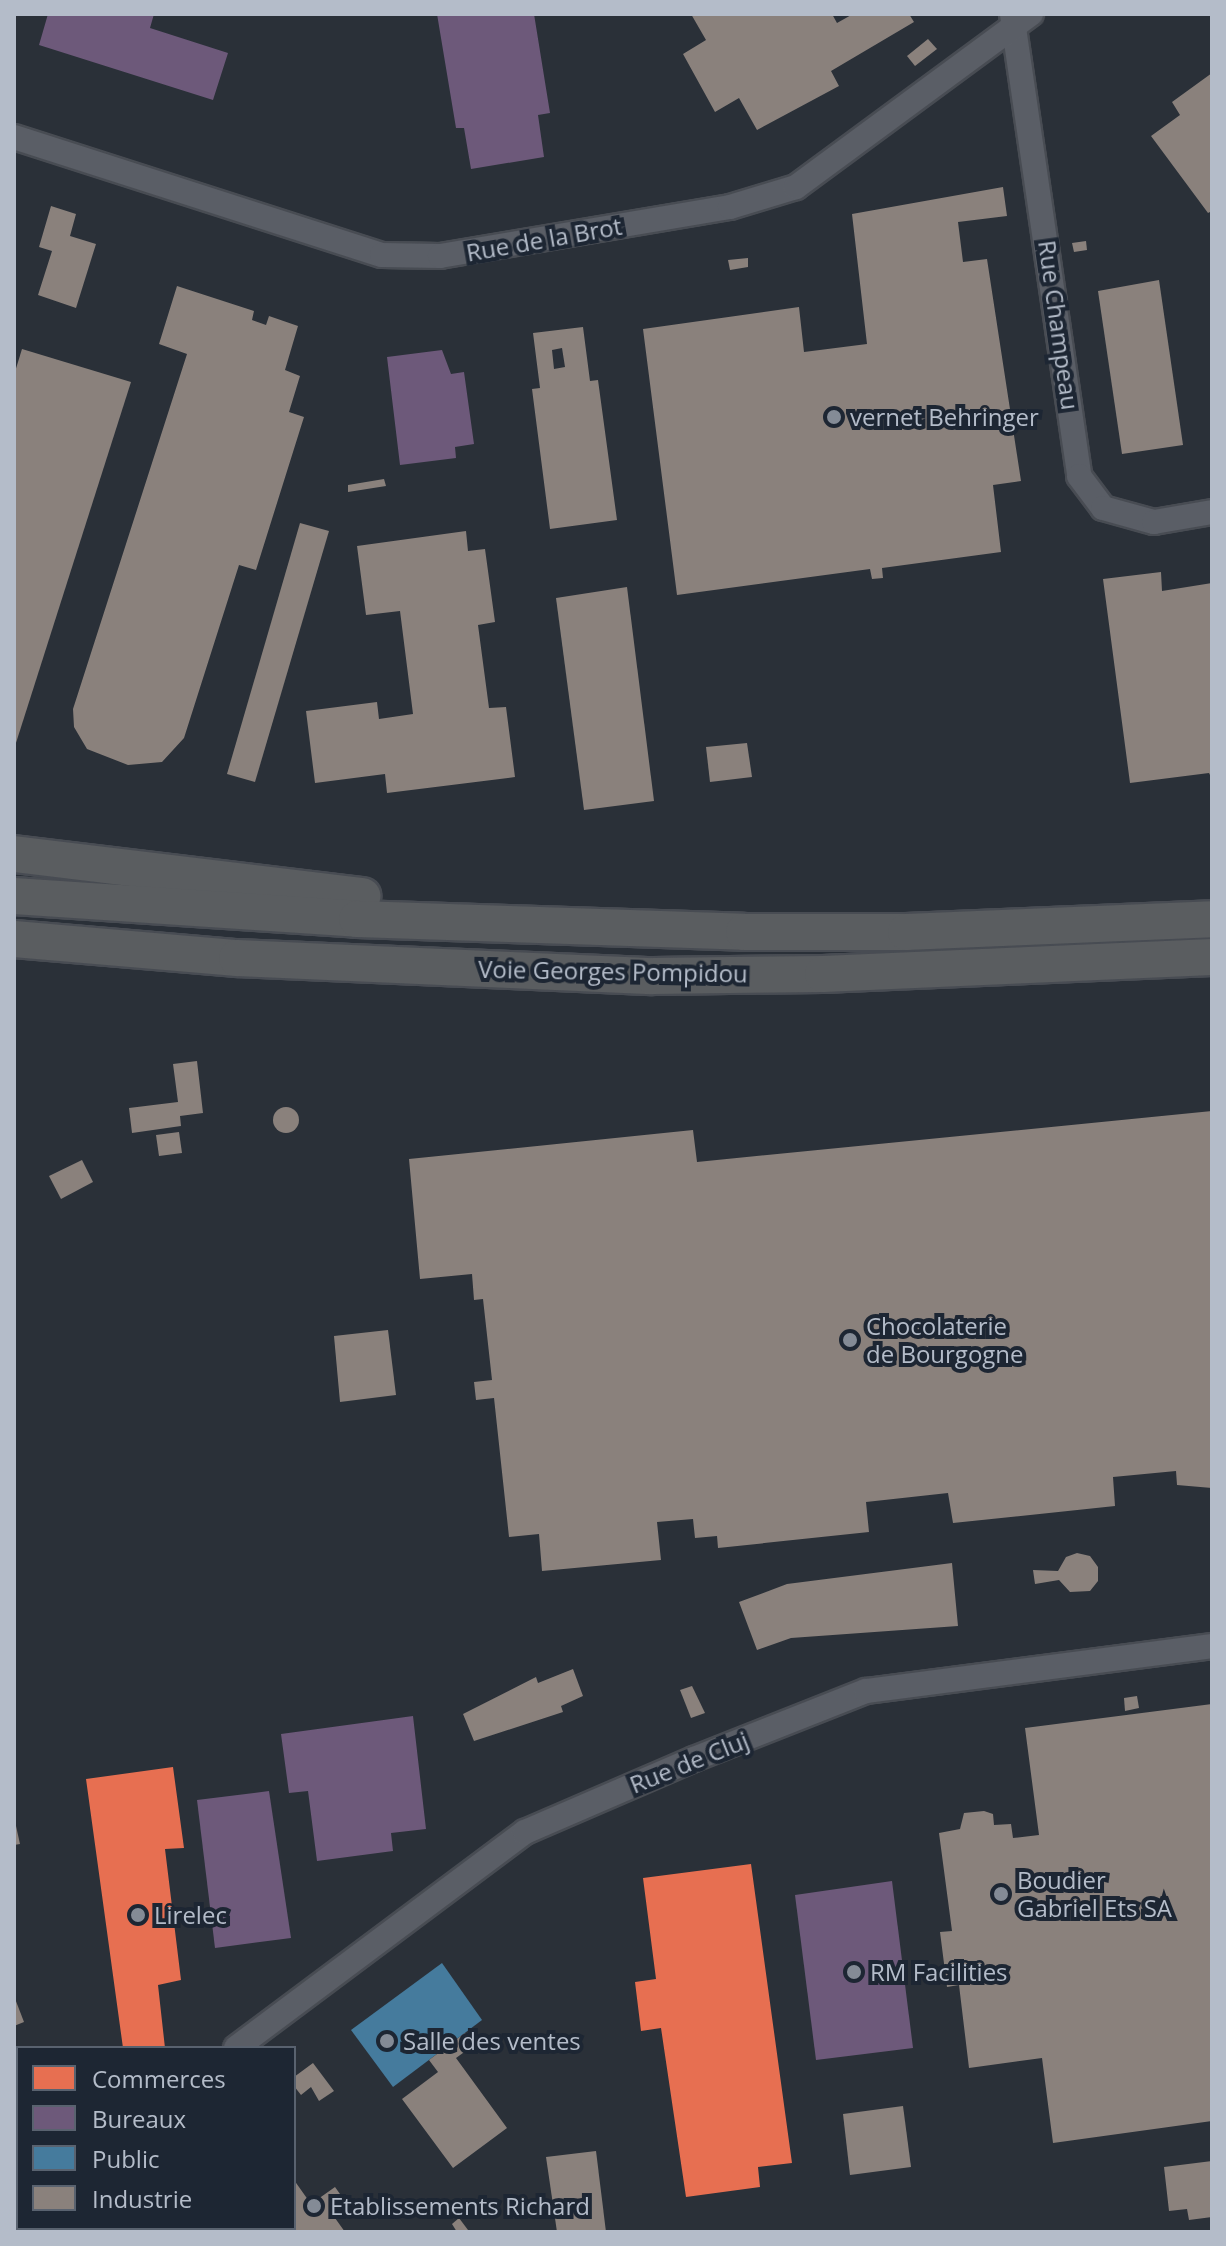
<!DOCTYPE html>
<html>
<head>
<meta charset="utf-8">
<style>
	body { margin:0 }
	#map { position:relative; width:1226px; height:2246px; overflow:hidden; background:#2a3038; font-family:"Open Sans",sans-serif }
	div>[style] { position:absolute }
	.shops>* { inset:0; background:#e76f51 }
	.offices>* { inset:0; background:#6d597a }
	.public>* { inset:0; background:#457b9d }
	.industry>* { inset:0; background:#8a817c }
	.round { border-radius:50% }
	.roads { filter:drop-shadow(2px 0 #484c53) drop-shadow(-2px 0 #484c53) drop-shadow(0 2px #484c53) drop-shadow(0 -2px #484c53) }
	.minor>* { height:24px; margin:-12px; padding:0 12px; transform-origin:12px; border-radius:12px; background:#5a5e66 }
	.highway>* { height:36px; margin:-18px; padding:0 18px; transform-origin:18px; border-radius:18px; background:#5a5d60 }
	.dots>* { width:22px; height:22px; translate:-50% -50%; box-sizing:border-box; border:4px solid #1d2633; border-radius:50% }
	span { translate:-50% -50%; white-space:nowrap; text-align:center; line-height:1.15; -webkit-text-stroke:8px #1d2633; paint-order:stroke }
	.street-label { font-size:24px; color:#b4bcc9 }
	.poi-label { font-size:24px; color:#b4bcc9 }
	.left { translate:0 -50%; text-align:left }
	.frame { position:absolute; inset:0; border:16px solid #b4bcc9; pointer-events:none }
	.legend { position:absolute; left:16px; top:2046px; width:280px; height:184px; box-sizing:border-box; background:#1d2633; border:2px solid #59626f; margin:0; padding:10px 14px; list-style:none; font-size:24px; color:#b4bcc9 }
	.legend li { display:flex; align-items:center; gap:16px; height:40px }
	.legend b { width:40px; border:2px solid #59626f }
</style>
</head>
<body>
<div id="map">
	<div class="shops">
		<i style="clip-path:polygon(173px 1767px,184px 1848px,165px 1849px,181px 1980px,158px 1985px,165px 2048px,123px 2048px,86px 1779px)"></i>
		<i style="clip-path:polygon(751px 1864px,792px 2163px,758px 2167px,760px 2187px,686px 2197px,661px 2028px,641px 2031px,635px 1982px,656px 1979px,643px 1878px)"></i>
	</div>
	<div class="offices">
		<i style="clip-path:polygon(48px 14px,154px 14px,150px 28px,228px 53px,213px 100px,39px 45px)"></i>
		<i style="clip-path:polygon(437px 14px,534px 14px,550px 113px,538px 115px,544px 157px,471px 169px,464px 128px,456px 128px)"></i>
		<i style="clip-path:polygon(442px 350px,451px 374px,464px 372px,474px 444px,455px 447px,456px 458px,400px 465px,387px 357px)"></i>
		<i style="clip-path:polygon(413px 1716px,426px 1829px,391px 1833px,393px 1851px,317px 1861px,308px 1791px,289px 1793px,281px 1734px)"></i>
		<i style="clip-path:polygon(269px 1791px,291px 1938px,215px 1948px,197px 1800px)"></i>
		<i style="clip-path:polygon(892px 1881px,913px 2048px,816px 2060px,795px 1895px)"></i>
	</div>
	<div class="public">
		<i style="clip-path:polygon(442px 1963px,482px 2020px,393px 2087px,351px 2030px)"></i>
	</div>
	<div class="industry">
		<i style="clip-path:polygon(691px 14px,832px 14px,837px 23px,853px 14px,909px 14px,914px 22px,831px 71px,839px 86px,757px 130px,739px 98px,715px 112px,683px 54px,706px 40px)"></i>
		<i style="clip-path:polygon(928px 39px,937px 49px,915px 66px,907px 56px)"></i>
		<i style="clip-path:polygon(1212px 73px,1212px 211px,1208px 213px,1151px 136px,1180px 115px,1172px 102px)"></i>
		<i style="clip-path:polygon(1003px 187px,1007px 216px,958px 222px,963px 262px,987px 259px,1021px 481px,993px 485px,1001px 552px,882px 568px,883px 578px,872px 579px,870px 569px,677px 595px,643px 329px,799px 307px,804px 352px,867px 344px,852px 214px)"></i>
		<i style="clip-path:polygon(51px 206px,76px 214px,70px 236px,96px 244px,76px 308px,38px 295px,52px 251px,39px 247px)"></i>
		<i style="clip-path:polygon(1086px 241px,1087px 250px,1074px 252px,1072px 243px)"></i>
		<i style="clip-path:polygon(748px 258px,748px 267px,730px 270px,728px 260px)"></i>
		<i style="clip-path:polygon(1159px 280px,1183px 445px,1122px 454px,1098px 291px)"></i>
		<i style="clip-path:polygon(177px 286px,254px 311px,252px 320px,266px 325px,269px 316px,298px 326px,285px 370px,300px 376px,289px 412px,304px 417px,256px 570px,239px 565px,184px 738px,162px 762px,128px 765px,87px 749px,74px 727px,73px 709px,187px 354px,159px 344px)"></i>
		<i style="clip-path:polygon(evenodd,583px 327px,590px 381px,598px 380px,617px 520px,550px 529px,532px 389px,540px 388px,533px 333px,583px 327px,562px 348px,565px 367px,554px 369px,552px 350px,562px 348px)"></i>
		<i style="clip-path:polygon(22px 349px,131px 382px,15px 746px,14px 375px)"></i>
		<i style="clip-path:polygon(384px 479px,386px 486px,348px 492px,348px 485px)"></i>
		<i style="clip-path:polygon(300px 523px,329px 531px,255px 782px,227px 774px)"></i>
		<i style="clip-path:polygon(466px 531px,468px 551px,485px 549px,495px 622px,478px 625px,489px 708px,506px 707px,515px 777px,387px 793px,385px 774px,315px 783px,306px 711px,377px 702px,379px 719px,413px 714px,400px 611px,366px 615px,357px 546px)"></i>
		<i style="clip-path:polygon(1161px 572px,1162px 591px,1212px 583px,1212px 779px,1209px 773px,1130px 783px,1103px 579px)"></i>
		<i style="clip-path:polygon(627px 587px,654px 801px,584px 810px,556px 598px)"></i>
		<i style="clip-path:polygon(747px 743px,752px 777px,710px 782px,706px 747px)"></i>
		<i style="clip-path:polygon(197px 1061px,203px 1113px,180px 1116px,181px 1126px,132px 1133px,129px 1108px,178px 1102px,173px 1064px)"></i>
		<i class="round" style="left:273px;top:1107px;width:26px;height:26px"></i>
		<i style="clip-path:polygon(1212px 1111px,1212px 1488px,1177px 1485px,1176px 1471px,1113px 1477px,1115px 1506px,953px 1523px,948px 1493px,866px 1502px,869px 1532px,718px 1548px,717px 1536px,695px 1538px,693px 1519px,657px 1522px,661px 1560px,542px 1571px,539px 1534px,509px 1537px,494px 1398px,476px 1400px,474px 1382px,492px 1380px,483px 1299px,474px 1300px,472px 1274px,420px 1279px,409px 1159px,693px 1130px,697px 1162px)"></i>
		<i style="clip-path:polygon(179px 1132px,182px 1153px,159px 1156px,156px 1135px)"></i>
		<i style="clip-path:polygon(82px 1160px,93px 1182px,61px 1199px,49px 1176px)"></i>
		<i style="clip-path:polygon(388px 1330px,396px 1395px,340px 1402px,334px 1336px)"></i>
		<i style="clip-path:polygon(1077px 1553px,1090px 1556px,1098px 1567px,1098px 1581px,1090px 1591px,1070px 1592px,1059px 1580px,1035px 1584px,1033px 1570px,1058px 1571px,1066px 1557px)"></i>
		<i style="clip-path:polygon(952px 1563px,958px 1626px,791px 1638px,757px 1650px,739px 1602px,787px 1584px)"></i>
		<i style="clip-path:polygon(573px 1669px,583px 1696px,561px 1706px,563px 1712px,474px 1741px,463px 1714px,536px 1677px,538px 1683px)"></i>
		<i style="clip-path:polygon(692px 1686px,705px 1713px,691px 1718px,680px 1690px)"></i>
		<i style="clip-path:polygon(1137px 1696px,1139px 1708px,1125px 1711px,1124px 1698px)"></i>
		<i style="clip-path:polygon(1212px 1704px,1212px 2121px,1053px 2143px,1042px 2058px,969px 2068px,959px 1985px,947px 1987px,940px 1932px,952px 1931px,939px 1833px,960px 1829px,964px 1813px,984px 1811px,993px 1814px,994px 1825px,1011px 1824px,1013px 1838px,1039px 1835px,1025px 1728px)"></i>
		<i style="clip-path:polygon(14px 1817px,20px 1844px,14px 1845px)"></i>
		<i style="clip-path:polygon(14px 1996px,24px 2022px,14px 2026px)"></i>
		<i style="clip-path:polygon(465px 2033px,474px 2045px,456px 2058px,507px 2128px,453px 2168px,402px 2099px,438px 2072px,429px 2060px)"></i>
		<i style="clip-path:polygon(313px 2063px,334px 2091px,319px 2101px,311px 2087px,301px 2095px,294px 2086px,294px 2077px)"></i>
		<i style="clip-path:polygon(903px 2106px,911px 2167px,850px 2175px,843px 2114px)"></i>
		<i style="clip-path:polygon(596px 2151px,606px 2232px,557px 2232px,546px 2157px)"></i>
		<i style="clip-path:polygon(1212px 2161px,1212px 2217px,1189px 2220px,1187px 2209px,1169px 2211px,1164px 2167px)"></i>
		<i style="clip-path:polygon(294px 2180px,311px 2204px,335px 2187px,345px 2201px,330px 2211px,345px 2232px,276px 2232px,273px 2228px,294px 2228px)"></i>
		<i style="clip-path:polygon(459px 2218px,468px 2230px,465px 2232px,457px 2232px,452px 2224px)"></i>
		<i style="clip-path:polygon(138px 2228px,222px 2228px,225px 2232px,133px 2232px)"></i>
	</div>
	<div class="roads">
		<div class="minor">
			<i style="left:1012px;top:14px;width:467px;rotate:81.7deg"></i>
			<i style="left:1079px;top:476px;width:40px;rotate:53deg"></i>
			<i style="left:1103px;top:508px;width:53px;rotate:15.4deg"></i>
			<i style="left:1154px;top:522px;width:59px;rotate:-9.8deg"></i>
			<i style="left:14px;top:137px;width:386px;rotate:17.8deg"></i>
			<i style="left:382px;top:255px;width:58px;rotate:1deg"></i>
			<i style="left:440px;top:256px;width:294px;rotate:-9.6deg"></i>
			<i style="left:730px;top:207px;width:69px;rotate:-16.9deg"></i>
			<i style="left:796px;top:187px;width:292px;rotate:-36.4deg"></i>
			<i style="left:236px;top:2048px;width:361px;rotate:-36.8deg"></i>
			<i style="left:525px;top:1832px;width:184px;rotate:-23.4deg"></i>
			<i style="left:694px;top:1759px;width:185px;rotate:-21.6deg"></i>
			<i style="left:866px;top:1691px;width:349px;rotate:-7.4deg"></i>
			<i style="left:14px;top:2218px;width:5px;rotate:-37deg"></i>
		</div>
		<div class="highway">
			<i style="left:14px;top:854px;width:351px;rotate:6.9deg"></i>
			<i style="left:14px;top:896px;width:344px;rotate:3.8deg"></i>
			<i style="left:357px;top:919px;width:387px;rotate:1.9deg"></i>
			<i style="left:744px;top:932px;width:162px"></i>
			<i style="left:906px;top:932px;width:306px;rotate:-2.4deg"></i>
			<i style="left:14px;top:939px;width:224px;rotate:4.9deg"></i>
			<i style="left:237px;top:958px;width:416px;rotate:2.5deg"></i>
			<i style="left:653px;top:976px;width:170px;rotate:-0.7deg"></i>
			<i style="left:823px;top:974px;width:389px;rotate:-2.5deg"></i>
		</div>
	</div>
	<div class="dots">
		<i style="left:834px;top:417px;background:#848b96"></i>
		<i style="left:850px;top:1340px;background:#848b96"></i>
		<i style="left:1001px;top:1894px;background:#848b96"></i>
		<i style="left:138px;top:1915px;background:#848b96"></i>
		<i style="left:854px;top:1972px;background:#848b96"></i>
		<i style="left:387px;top:2041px;background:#848b96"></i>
		<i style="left:314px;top:2206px;background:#848b96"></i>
	</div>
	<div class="street-label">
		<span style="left:544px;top:239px;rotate:-10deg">Rue de la Brot</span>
		<span style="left:1059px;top:325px;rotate:82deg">Rue Champeau</span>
		<span style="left:613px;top:971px;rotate:1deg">Voie Georges Pompidou</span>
		<span style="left:689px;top:1762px;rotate:-22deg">Rue de Cluj</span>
	</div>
	<div class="poi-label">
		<span class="left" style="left:850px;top:417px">vernet Behringer</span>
		<span class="left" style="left:866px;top:1340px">Chocolaterie<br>de Bourgogne</span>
		<span class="left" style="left:1017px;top:1894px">Boudier<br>Gabriel Ets SA</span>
		<span class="left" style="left:154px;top:1915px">Lirelec</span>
		<span class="left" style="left:870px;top:1972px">RM Facilities</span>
		<span class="left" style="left:403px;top:2041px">Salle des ventes</span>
		<span class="left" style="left:330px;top:2206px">Etablissements Richard</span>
	</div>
	<div class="frame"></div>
	<ul class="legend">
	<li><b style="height:22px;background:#e76f51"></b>Commerces</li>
	<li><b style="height:22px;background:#6d597a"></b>Bureaux</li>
	<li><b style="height:22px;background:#457b9d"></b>Public</li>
	<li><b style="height:22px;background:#8a817c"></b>Industrie</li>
	</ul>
</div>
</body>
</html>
